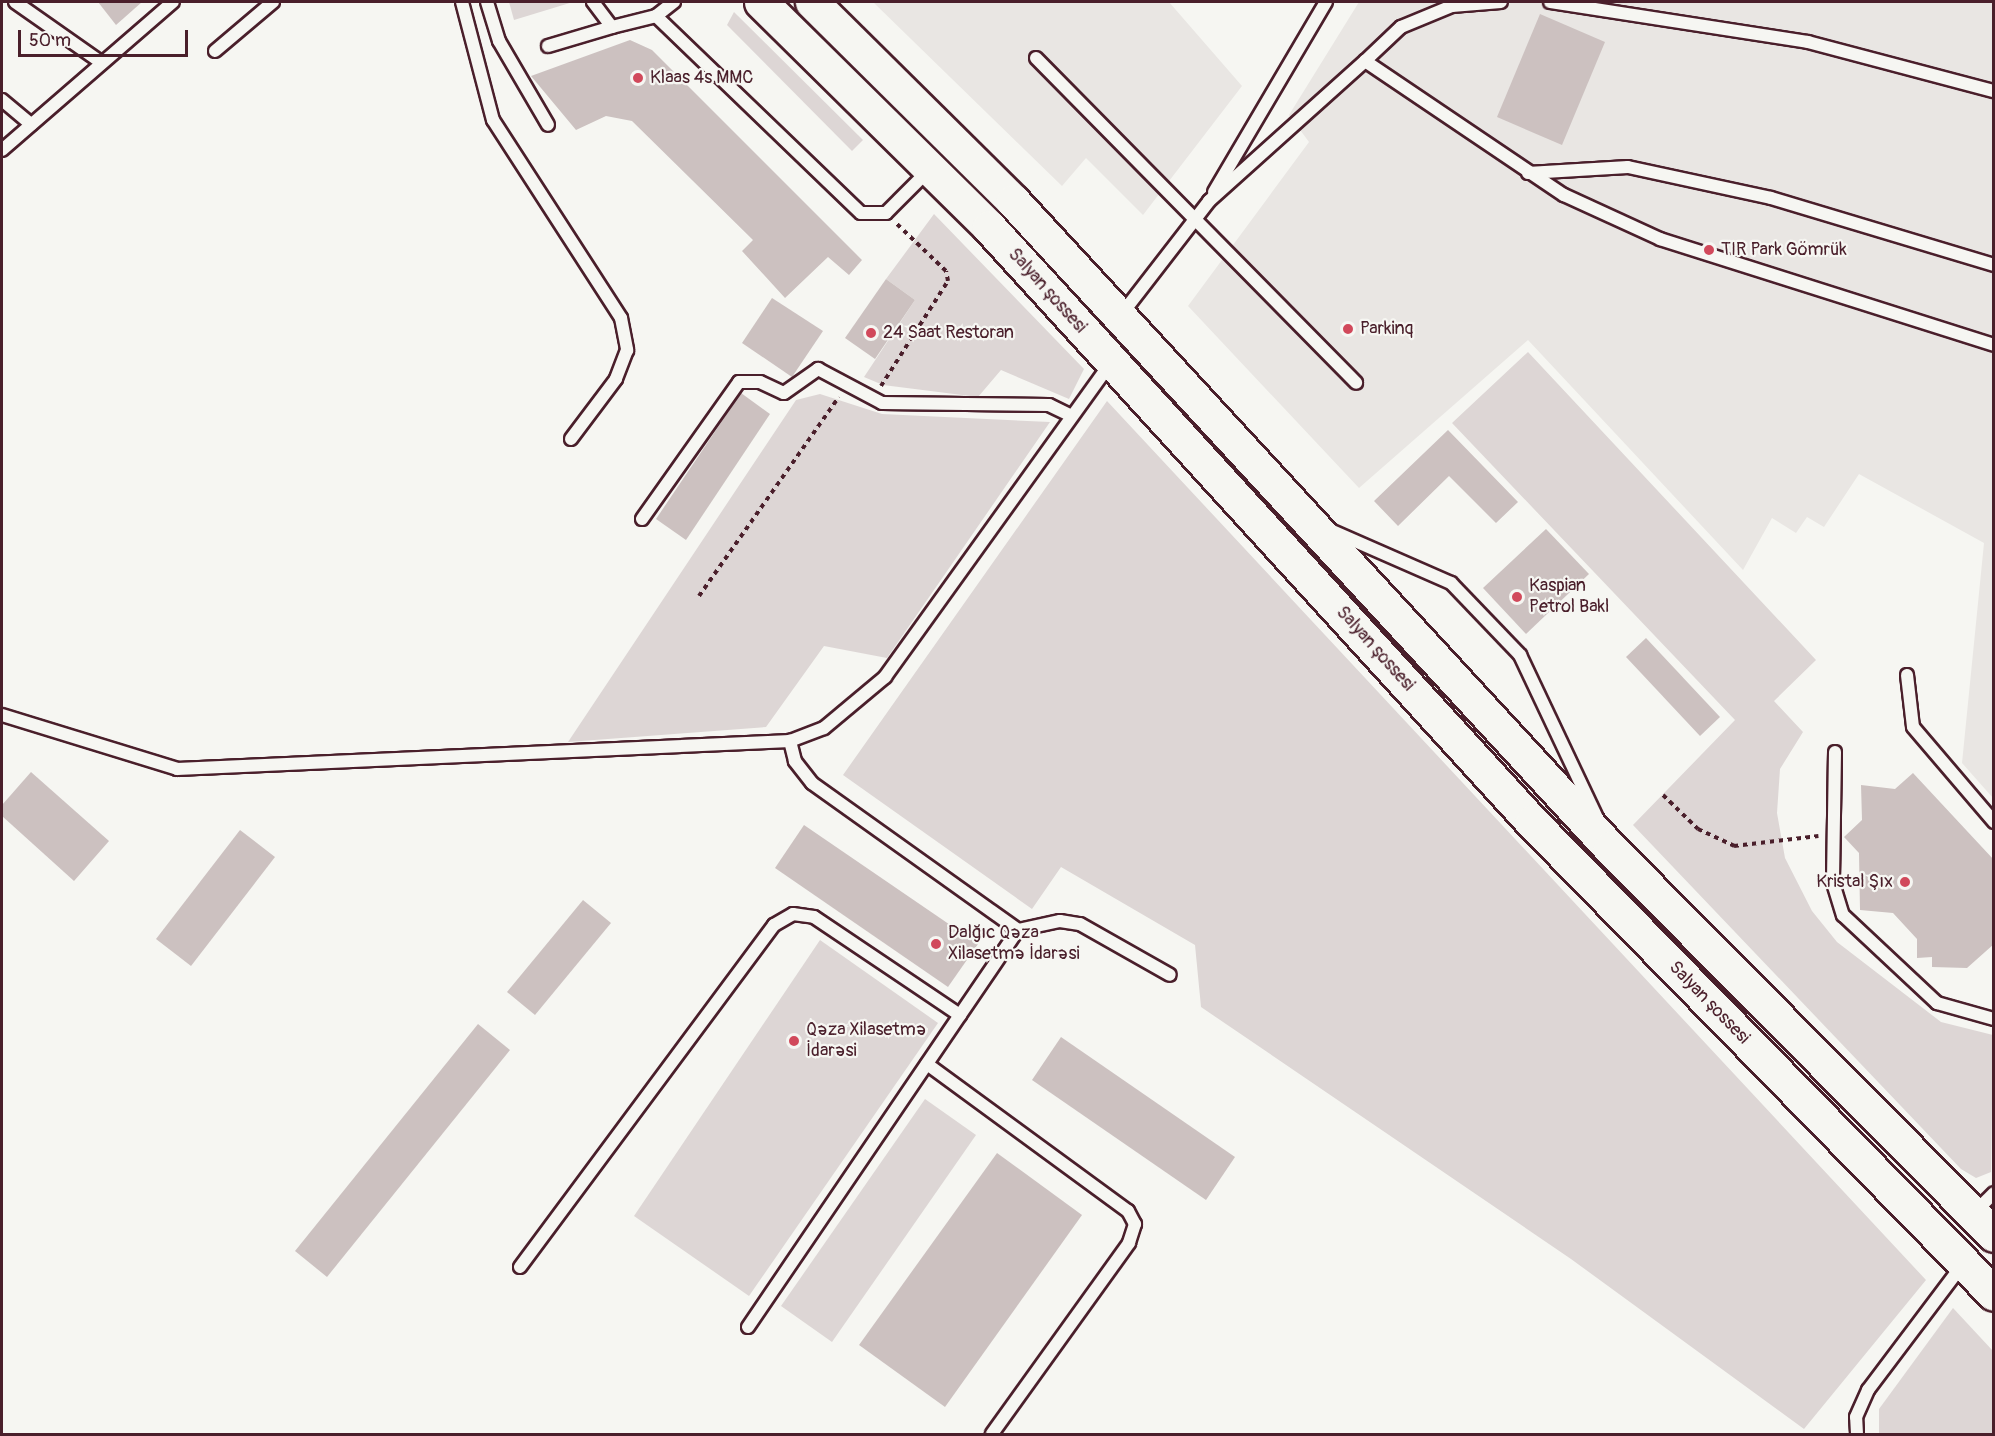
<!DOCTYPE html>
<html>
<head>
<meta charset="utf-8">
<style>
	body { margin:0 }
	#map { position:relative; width:1995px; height:1436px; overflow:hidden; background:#f6f6f2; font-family:Pangolin,sans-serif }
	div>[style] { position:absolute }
	.built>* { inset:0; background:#e9e6e3 }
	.green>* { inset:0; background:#ddd6d5 }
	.building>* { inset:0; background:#ccc1c0 }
	.path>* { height:4px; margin-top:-2px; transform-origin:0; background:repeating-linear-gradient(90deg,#4a1f2b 0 4.5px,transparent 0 9px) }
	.roads { filter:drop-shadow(2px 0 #4a1f2b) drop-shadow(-2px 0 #4a1f2b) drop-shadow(0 2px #4a1f2b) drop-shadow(0 -2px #4a1f2b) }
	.lane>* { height:12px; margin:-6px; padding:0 6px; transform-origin:6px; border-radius:6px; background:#f6f6f2 }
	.highway>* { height:33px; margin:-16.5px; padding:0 16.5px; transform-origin:16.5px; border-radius:16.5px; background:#f6f6f2 }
	.dots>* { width:16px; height:16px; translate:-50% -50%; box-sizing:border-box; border:3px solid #f6f6f2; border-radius:50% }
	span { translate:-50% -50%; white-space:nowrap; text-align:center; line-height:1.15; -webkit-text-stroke:4.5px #f6f6f2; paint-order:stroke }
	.poi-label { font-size:18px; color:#4a1f2b }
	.left { translate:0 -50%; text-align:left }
	.right { translate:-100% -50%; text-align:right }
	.street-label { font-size:18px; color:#4a1f2b }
	.frame { position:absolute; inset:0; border:3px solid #4a1f2b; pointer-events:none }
	.scale { position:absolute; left:18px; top:30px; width:170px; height:27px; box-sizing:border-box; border:3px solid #4a1f2b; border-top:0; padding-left:8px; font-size:18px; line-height:21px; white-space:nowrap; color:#4a1f2b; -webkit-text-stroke:4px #f6f6f2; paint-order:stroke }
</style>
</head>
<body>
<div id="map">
	<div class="built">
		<i style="clip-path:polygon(873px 2px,1169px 2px,1242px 86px,1143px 215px,1086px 158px,1062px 186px)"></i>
		<i style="clip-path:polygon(1359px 2px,1993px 2px,1993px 798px,1962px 763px,1984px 543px,1859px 474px,1824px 527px,1807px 517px,1796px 533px,1772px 518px,1743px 570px,1528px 340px,1359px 488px,1188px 306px,1309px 142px,1289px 115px)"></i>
	</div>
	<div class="green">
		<i style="clip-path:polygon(509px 2px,573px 2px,514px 20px)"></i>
		<i style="clip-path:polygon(734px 12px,863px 140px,852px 151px,727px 25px)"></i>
		<i style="clip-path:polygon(934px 214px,1084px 369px,1069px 399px,1001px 370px,978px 397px,883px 385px,864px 377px,915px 300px,886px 279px)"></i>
		<i style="clip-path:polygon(1528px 352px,1816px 660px,1774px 701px,1803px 732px,1780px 769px,1777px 813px,1785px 858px,1812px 911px,1837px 942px,1941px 1022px,1993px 1035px,1991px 1172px,1976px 1178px,1961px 1169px,1633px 825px,1735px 720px,1452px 423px)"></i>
		<i style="clip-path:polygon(820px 394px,882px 414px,1050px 422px,887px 658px,824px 646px,766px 727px,568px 742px,796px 400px)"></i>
		<i style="clip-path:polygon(1107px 401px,1926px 1280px,1804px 1429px,1571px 1259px,1201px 1007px,1195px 945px,1061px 867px,1032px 909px,843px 775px)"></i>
		<i style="clip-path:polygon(820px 940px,938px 1023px,749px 1296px,634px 1216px)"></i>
		<i style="clip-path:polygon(925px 1099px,976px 1135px,832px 1342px,781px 1306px)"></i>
		<i style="clip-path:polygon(1953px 1308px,1993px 1351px,1993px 1434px,1879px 1434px,1879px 1409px)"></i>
	</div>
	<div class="building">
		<i style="clip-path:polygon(98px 2px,142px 2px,116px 25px)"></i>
		<i style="clip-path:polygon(1540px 14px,1605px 42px,1562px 145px,1497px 117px)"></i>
		<i style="clip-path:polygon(630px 40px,652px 50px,862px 260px,849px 275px,828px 257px,785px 298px,742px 251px,753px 240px,632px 121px,606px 116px,576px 130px,531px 76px)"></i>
		<i style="clip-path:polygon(886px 279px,915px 300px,875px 359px,845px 338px)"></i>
		<i style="clip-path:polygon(772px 298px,823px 331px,792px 377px,742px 343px)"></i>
		<i style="clip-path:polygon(741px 393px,770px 414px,686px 540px,656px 519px)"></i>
		<i style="clip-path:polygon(1448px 430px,1518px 502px,1496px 523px,1449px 476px,1398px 526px,1374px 501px)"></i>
		<i style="clip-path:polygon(1546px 529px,1589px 574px,1526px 634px,1483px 588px)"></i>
		<i style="clip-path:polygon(1646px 638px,1720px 717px,1700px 736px,1626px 657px)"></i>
		<i style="clip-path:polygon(31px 772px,109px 841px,74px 881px,2px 816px,2px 805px)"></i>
		<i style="clip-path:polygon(1913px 773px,1994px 860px,1994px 944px,1967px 968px,1932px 967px,1932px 957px,1917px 958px,1917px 939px,1893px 913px,1860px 910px,1859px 853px,1844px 837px,1862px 820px,1861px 785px,1895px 789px)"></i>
		<i style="clip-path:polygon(804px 825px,978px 944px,948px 987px,775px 868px)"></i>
		<i style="clip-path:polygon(240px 830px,275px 857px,191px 966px,156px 939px)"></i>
		<i style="clip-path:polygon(583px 900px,611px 923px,535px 1015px,507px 992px)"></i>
		<i style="clip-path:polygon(478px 1024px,510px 1050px,327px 1277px,295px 1251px)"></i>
		<i style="clip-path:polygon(1061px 1037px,1235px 1157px,1206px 1200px,1032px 1080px)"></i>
		<i style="clip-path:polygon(997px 1153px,1082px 1215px,945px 1407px,859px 1345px)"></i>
	</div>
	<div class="path">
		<i style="left:881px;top:386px;width:125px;rotate:-57.5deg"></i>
		<i style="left:948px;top:281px;width:10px;rotate:-101deg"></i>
		<i style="left:946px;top:271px;width:68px;rotate:-136.2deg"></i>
		<i style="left:699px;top:596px;width:243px;rotate:-54.9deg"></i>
		<i style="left:1663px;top:795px;width:49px;rotate:44.2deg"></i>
		<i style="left:1698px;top:829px;width:40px;rotate:25deg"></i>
		<i style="left:1734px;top:846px;width:85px;rotate:-6.8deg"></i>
	</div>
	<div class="roads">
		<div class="lane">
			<i style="left:15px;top:2px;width:106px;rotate:35deg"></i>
			<i style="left:462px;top:2px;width:122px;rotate:75.3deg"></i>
			<i style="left:493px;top:120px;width:236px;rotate:57.1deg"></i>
			<i style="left:621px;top:318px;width:33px;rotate:79deg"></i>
			<i style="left:627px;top:350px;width:31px;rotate:111deg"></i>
			<i style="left:616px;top:379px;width:75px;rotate:126.9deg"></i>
			<i style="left:487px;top:2px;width:41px;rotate:72.9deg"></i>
			<i style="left:499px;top:41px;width:97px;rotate:59.7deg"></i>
			<i style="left:593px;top:2px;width:31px;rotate:53deg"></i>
			<i style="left:612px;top:27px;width:45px;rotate:-14deg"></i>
			<i style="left:656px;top:16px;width:23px;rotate:-38deg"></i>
			<i style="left:1550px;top:2px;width:261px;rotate:8.8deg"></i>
			<i style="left:1808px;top:42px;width:192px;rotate:14.8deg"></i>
			<i style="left:656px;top:16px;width:284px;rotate:43.9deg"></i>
			<i style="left:861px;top:213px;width:25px"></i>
			<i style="left:886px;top:213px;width:61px;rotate:-45deg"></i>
			<i style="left:548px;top:46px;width:67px;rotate:-16.5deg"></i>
			<i style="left:215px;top:51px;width:76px;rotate:-40.2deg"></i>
			<i style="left:1036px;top:58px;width:456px;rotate:45.4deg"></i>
			<i style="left:1365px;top:61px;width:50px;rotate:-43.4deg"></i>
			<i style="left:1401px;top:27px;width:55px;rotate:-22.4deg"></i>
			<i style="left:1452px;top:6px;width:49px;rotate:-4.7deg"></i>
			<i style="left:2px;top:100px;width:38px;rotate:40deg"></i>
			<i style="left:2px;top:150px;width:226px;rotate:-40.9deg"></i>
			<i style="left:1528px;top:173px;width:100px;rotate:-3.4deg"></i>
			<i style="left:1628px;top:167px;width:146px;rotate:12.2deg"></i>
			<i style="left:1771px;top:198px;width:233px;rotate:16.7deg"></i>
			<i style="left:1214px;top:192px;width:221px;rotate:-59.5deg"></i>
			<i style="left:1121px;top:315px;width:144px;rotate:-52.3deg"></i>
			<i style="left:1209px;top:201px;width:210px;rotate:-41.9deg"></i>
			<i style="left:1365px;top:61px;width:240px;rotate:34deg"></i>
			<i style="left:1564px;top:195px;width:106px;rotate:24.6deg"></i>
			<i style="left:1660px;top:239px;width:350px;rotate:17.6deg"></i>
			<i style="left:642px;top:519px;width:168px;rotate:-54.7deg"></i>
			<i style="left:739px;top:382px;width:21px"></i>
			<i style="left:760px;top:382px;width:26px;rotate:25deg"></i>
			<i style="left:784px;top:393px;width:42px;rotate:-35.2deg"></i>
			<i style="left:818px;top:369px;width:72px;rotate:28deg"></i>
			<i style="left:882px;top:403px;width:167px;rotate:0.7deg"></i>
			<i style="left:1049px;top:405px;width:25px;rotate:26deg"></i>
			<i style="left:1332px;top:531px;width:130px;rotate:23.6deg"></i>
			<i style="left:1451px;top:583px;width:100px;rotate:46.2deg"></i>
			<i style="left:1520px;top:655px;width:178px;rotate:64.7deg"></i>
			<i style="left:1907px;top:675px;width:52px;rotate:83.4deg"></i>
			<i style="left:1913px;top:727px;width:125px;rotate:49.5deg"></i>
			<i style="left:2px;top:715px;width:183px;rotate:17.1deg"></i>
			<i style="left:177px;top:769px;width:614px;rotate:-2.62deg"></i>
			<i style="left:790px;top:741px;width:36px;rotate:-21deg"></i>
			<i style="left:824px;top:728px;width:80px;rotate:-39.9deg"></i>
			<i style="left:885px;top:677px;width:388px;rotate:-54.3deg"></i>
			<i style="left:1835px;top:752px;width:131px;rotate:90.9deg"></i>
			<i style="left:1833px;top:883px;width:34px;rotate:73deg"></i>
			<i style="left:1843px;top:915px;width:129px;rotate:43.1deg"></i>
			<i style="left:1937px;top:1003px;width:59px;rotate:15.7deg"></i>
			<i style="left:1018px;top:930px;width:43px;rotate:-12.1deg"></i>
			<i style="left:1060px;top:921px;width:20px;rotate:9deg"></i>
			<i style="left:1080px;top:924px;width:103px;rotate:29.5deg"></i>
			<i style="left:927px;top:1064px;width:249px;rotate:36.2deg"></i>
			<i style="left:1128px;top:1211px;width:15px;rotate:62deg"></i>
			<i style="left:1135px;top:1224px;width:20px;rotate:108deg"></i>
			<i style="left:1129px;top:1243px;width:235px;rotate:125.7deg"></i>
			<i style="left:1974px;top:1213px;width:28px;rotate:-45deg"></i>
			<i style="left:520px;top:1267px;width:426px;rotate:-53.4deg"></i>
			<i style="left:774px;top:925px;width:22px;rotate:-30deg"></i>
			<i style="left:793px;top:914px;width:21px;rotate:8deg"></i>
			<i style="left:814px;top:917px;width:176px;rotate:33.9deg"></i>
			<i style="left:748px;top:1327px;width:480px;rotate:-55.8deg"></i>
			<i style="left:1018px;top:930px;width:253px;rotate:-144.5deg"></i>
			<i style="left:812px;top:783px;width:28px;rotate:-128deg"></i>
			<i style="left:795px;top:761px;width:21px;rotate:-104deg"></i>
			<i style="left:1857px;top:1434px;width:17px;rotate:-93deg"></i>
			<i style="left:1856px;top:1417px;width:30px;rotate:-66deg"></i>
			<i style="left:1868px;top:1390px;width:158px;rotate:-53deg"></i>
		</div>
		<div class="highway">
			<i style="left:761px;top:2px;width:320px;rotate:44.6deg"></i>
			<i style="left:989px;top:227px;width:806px;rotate:47.62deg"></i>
			<i style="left:1532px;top:822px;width:660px;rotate:45.61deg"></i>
			<i style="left:812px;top:2px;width:283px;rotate:44.7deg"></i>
			<i style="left:1013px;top:201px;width:880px;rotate:47.3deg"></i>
			<i style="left:1610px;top:848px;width:545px;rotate:45.22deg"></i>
		</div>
	</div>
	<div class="dots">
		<i style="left:638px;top:78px;background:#d1495b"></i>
		<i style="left:1709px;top:250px;background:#d1495b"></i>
		<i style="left:1348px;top:329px;background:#d1495b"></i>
		<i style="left:871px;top:333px;background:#d1495b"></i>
		<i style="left:1517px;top:597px;background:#d1495b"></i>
		<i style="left:1905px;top:882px;background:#d1495b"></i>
		<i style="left:936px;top:944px;background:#d1495b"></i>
		<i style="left:794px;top:1041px;background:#d1495b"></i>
	</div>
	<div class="poi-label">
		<span class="left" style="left:650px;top:78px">Klaas 4s MMC</span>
		<span class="left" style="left:1721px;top:250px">TIR Park Gömrük</span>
		<span class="left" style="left:1360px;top:329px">Parkinq</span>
		<span class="left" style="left:883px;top:333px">24 Saat Restoran</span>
		<span class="left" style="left:1529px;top:597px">Kaspian<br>Petrol Bakl</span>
		<span class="right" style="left:1893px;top:882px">Kristal Şıx</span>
		<span class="left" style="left:948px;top:944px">Dalğıc Qəza<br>Xilasetmə İdarəsi</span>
		<span class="left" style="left:806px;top:1041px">Qəza Xilasetmə<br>İdarəsi</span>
	</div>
	<div class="street-label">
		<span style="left:1047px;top:291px;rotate:48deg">Salyan şossesi</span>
		<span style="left:1375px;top:649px;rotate:48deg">Salyan şossesi</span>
		<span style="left:1709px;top:1003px;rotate:46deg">Salyan şossesi</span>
	</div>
	<div class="frame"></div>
	<div class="scale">50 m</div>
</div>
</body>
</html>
